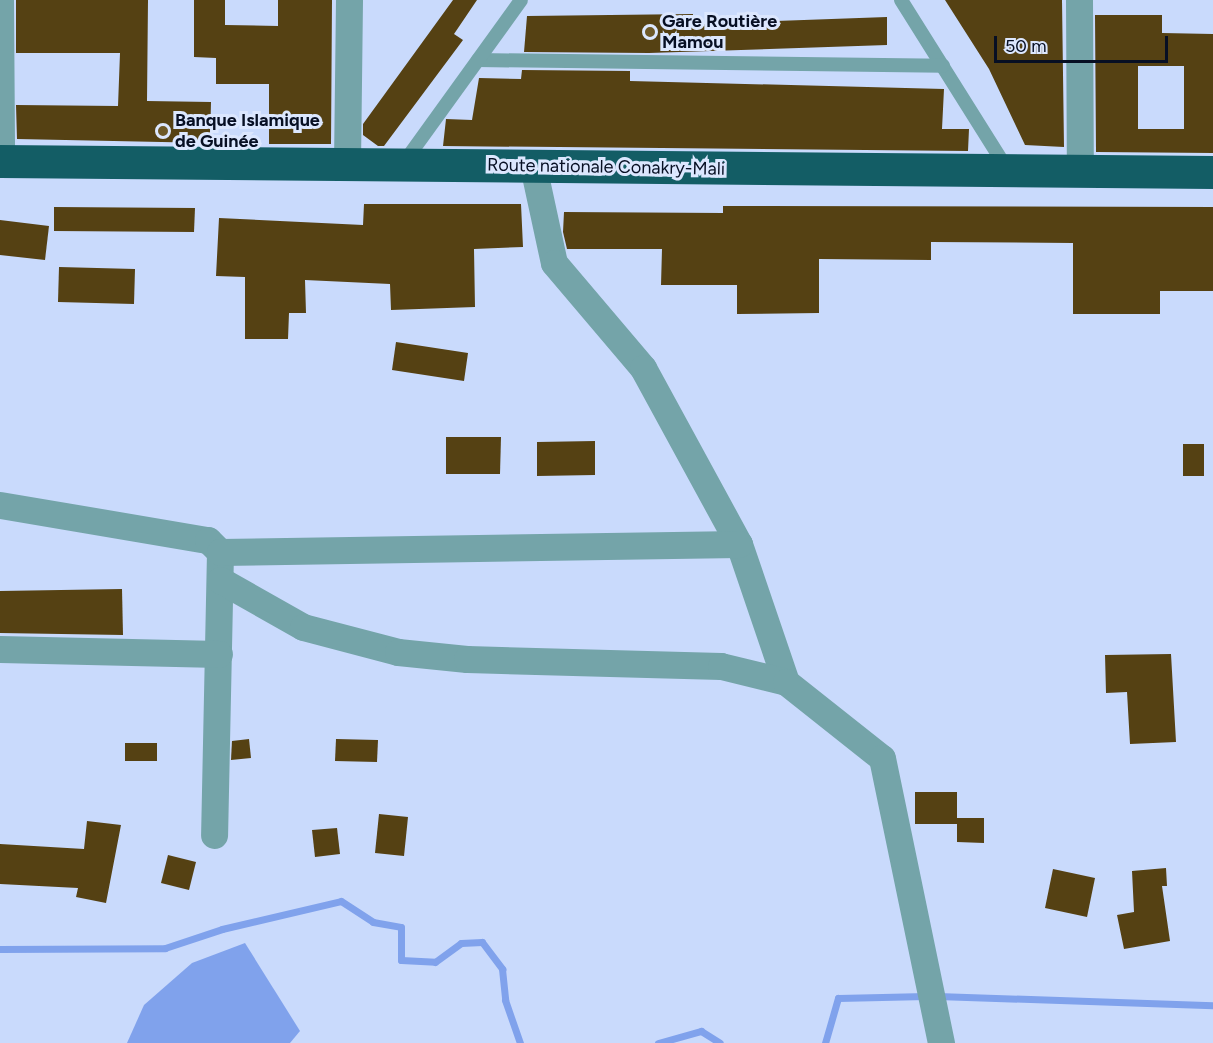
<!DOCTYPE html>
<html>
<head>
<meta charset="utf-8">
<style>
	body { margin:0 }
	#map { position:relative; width:1213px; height:1043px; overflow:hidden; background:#c9dafc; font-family:Figtree,sans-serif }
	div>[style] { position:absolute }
	.water>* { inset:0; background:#80a2ec }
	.stream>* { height:7px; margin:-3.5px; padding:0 3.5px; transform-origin:3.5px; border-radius:3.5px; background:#80a2ec }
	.building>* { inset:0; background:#554113 }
	.lane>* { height:14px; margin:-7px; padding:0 7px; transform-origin:7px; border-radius:7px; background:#74a4a9 }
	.street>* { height:27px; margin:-13.5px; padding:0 13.5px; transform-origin:13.5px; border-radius:13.5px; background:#74a4a9 }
	.highway>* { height:33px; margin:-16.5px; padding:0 16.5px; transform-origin:16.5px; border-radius:16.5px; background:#135d65 }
	.dots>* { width:16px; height:16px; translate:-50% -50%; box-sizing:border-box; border:3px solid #dce7fe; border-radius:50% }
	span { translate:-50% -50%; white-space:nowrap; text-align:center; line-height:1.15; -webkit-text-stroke:6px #dce7fe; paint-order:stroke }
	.poi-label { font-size:18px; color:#070f23; font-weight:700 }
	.left { translate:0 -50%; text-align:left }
	.street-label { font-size:18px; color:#070f23 }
	.scale { position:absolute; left:994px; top:36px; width:174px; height:27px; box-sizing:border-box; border:3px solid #070f23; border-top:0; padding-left:8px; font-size:18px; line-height:21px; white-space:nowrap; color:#070f23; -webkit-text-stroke:4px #dce7fe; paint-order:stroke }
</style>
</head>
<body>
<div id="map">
	<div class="water">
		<i style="clip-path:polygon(245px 943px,300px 1031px,290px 1043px,127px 1043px,144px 1005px,192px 963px)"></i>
	</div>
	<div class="stream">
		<i style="left:0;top:949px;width:165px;rotate:-0.3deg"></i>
		<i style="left:165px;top:948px;width:60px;rotate:-18.4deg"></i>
		<i style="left:222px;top:929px;width:122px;rotate:-13.2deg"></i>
		<i style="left:341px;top:901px;width:38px;rotate:33deg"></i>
		<i style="left:373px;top:922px;width:28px;rotate:10deg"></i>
		<i style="left:401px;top:927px;width:33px;rotate:90deg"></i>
		<i style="left:401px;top:960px;width:34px;rotate:3deg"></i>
		<i style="left:435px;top:962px;width:32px;rotate:-36deg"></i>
		<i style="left:461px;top:943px;width:21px;rotate:-3deg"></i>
		<i style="left:482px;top:942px;width:34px;rotate:53deg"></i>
		<i style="left:502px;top:969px;width:31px;rotate:84deg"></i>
		<i style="left:505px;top:1000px;width:46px;rotate:70.8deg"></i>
		<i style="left:937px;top:996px;width:276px;rotate:1.9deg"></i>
		<i style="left:658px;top:1043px;width:45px;rotate:-15.6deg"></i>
		<i style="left:701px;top:1031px;width:22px;rotate:32deg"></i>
		<i style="left:825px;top:1043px;width:47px;rotate:-73.9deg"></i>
		<i style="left:838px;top:998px;width:88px;rotate:-1.3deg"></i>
	</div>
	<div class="building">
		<i style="clip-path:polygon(16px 0,148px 0,147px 101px,211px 102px,210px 143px,17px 139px,16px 105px,118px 106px,120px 53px,16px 53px)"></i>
		<i style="clip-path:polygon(194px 0,225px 0,225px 25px,278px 26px,278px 0,332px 0,331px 144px,269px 144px,269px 84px,216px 84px,216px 58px,194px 57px)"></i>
		<i style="clip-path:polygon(453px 0,477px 0,454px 34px,463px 40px,384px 146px,378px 146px,363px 135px,363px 124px)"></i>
		<i style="clip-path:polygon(945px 0,1062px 0,1064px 147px,1025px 145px,989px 69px)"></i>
		<i style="clip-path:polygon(693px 14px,693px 24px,887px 17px,887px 45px,649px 53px,524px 52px,527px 16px)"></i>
		<i style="clip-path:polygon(evenodd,1095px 15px,1162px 15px,1162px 33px,1213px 34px,1213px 153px,1096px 152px,1095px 15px,1138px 66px,1184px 66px,1184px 129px,1138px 129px,1138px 66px)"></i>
		<i style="clip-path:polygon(522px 70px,630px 71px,630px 81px,944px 89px,942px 129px,969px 129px,968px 151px,443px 146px,446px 119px,472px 120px,479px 78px,521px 79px)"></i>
		<i style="clip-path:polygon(364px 204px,521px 204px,523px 247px,474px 249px,475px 307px,391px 310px,390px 284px,305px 280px,306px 313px,289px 313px,288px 339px,245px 339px,245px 277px,216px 276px,219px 218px,363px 225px)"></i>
		<i style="clip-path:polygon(723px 206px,1213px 207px,1213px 291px,1160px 291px,1160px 314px,1073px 314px,1073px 243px,931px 242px,931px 260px,819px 259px,819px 313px,737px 314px,737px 285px,661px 285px,662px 249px,567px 249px,563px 232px,564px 212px,723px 213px)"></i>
		<i style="clip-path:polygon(54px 207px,195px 208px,194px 232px,54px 231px)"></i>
		<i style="clip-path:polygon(0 220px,49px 226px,45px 260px,0 255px)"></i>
		<i style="clip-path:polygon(59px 267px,135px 269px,134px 304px,58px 302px)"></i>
		<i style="clip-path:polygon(396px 342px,468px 353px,464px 381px,392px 370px)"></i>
		<i style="clip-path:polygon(446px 437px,501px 437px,500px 474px,446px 474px)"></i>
		<i style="clip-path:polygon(595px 441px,595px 475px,537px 476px,537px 442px)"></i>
		<i style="clip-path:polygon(1183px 444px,1204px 444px,1204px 476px,1183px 476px)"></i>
		<i style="clip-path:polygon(122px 589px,123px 635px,0 633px,0 591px)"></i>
		<i style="clip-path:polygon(1171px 654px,1176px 742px,1130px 744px,1127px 692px,1106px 693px,1105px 655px)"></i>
		<i style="clip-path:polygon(249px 739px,251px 758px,231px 760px,232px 741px)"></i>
		<i style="clip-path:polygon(336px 739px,378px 740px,377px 762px,335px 761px)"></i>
		<i style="clip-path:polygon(125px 743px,157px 743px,157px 761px,125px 761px)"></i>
		<i style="clip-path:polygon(915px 792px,957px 792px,957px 824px,915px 824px)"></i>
		<i style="clip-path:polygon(379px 814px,408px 817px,404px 856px,375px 853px)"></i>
		<i style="clip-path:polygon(957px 818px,984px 818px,984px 843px,957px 842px)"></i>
		<i style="clip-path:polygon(87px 821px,121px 825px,106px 903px,76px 897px,78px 888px,0 884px,0 844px,84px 849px)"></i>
		<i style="clip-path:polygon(337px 828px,340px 854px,315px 857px,312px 830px)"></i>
		<i style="clip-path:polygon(168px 855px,196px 862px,189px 890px,161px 883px)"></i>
		<i style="clip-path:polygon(1166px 868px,1167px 886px,1162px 886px,1170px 941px,1124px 949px,1117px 915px,1134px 912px,1132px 871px)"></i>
		<i style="clip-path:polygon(1053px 869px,1095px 878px,1087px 917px,1045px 908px)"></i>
	</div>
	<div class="lane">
		<i style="left:901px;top:0;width:199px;rotate:57.9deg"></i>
		<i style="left:478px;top:60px;width:465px;rotate:0.7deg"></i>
		<i style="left:405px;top:161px;width:198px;rotate:-54.2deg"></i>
	</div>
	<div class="street">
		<i style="left:0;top:0;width:161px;rotate:89.6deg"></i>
		<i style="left:1079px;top:0;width:171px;rotate:89.7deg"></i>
		<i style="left:347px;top:164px;width:164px;rotate:-89.3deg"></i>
		<i style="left:533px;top:166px;width:99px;rotate:77.8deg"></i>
		<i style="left:554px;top:263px;width:138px;rotate:49.7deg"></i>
		<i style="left:643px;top:368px;width:200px;rotate:61.4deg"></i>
		<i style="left:739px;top:544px;width:146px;rotate:71.2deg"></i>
		<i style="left:0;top:505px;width:211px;rotate:9.6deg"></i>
		<i style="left:208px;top:540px;width:17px;rotate:45deg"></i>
		<i style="left:220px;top:552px;width:283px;rotate:91.2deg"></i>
		<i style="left:220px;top:552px;width:519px;rotate:-0.88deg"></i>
		<i style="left:220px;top:580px;width:95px;rotate:29.5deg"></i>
		<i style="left:303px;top:627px;width:98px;rotate:14.7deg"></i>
		<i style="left:398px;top:652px;width:69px;rotate:5.8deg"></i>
		<i style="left:467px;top:659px;width:254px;rotate:1.6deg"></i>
		<i style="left:721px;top:666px;width:67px;rotate:13.8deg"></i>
		<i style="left:786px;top:682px;width:122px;rotate:38.4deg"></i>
		<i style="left:882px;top:758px;width:291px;rotate:78.3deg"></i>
		<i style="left:0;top:649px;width:219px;rotate:1.3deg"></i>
	</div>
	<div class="highway">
		<i style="left:0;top:161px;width:1213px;rotate:0.52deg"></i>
	</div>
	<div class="dots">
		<i style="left:650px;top:32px;background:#6d5827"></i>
		<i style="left:163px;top:131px;background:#6d5827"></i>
	</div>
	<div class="poi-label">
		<span class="left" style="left:662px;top:32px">Gare Routière<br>Mamou</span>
		<span class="left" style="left:175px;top:131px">Banque Islamique<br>de Guinée</span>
	</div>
	<div class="street-label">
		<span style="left:606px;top:167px;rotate:1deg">Route nationale Conakry-Mali</span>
	</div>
	<div class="scale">50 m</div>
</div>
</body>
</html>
